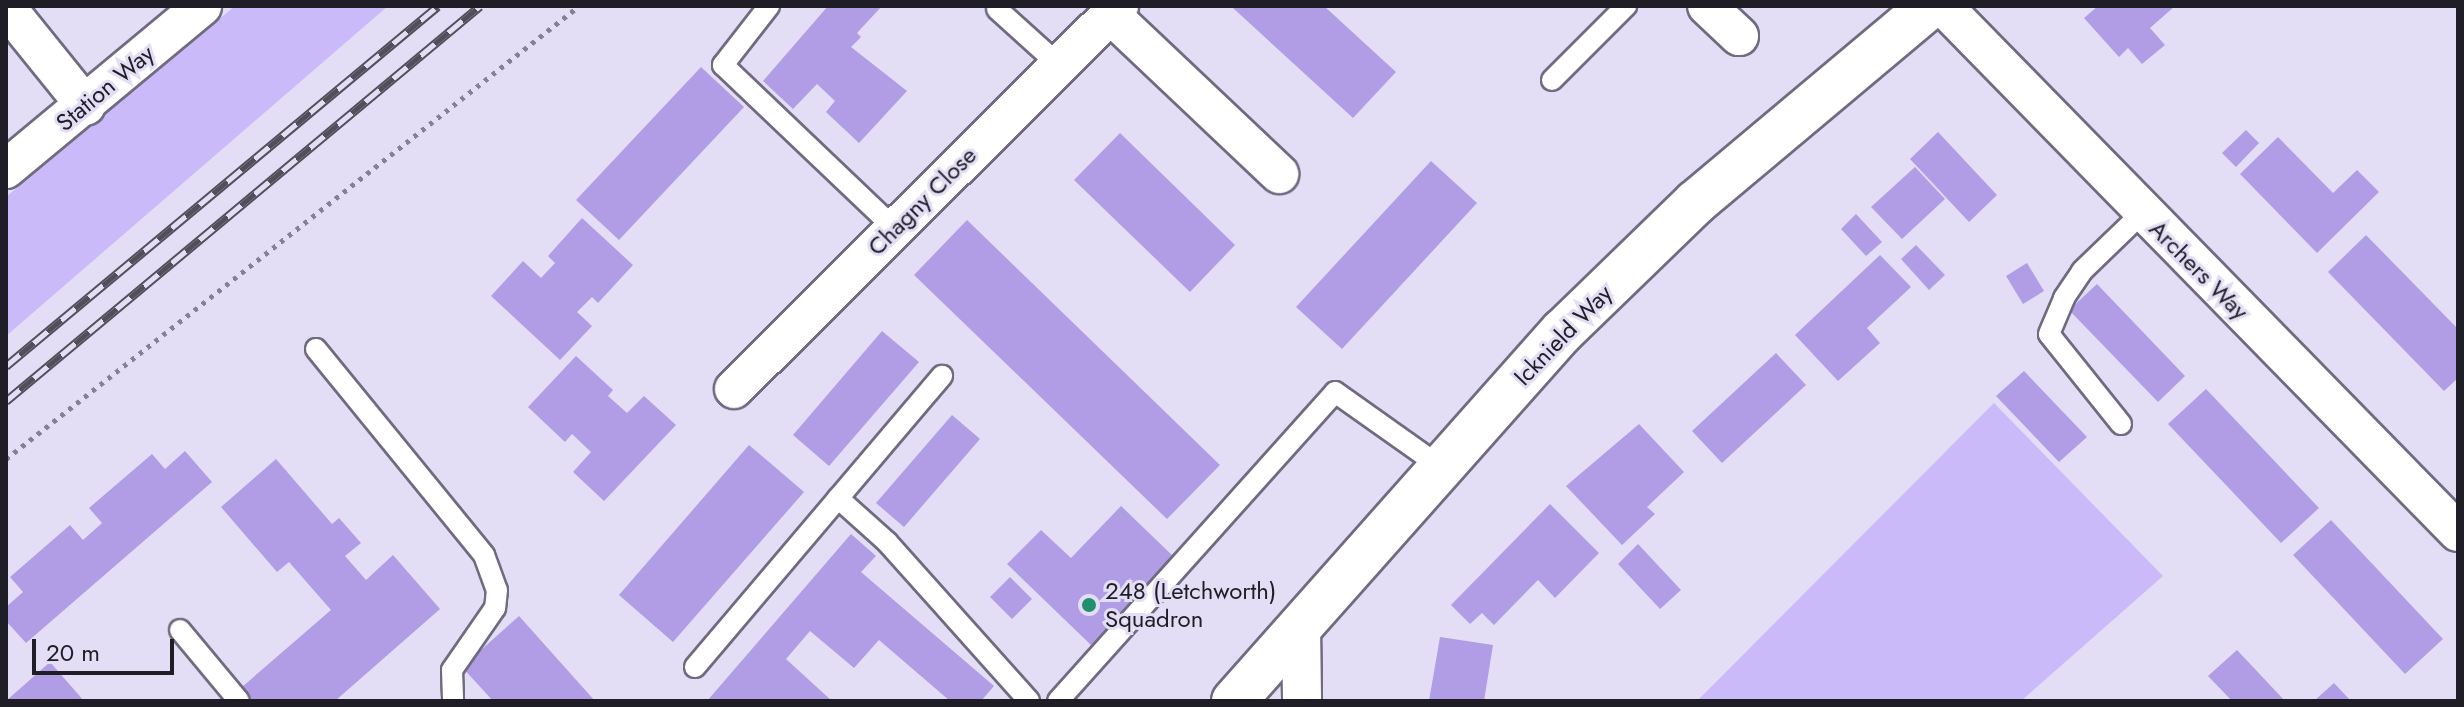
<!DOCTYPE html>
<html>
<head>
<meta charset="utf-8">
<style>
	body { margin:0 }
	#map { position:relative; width:2464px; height:707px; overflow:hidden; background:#e3def5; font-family:Jost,sans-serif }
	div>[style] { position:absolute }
	.green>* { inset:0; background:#cbbafa }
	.building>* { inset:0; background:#b09de5 }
	.path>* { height:5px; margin-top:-2.5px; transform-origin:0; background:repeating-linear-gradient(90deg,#858191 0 4px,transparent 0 10px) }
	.roads { filter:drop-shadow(2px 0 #706b7f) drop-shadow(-2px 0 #706b7f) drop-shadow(0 2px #706b7f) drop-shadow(0 -2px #706b7f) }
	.service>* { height:20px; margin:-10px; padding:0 10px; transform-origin:10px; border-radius:10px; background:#fff }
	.minor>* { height:38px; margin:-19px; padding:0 19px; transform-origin:19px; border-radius:19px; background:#fff }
	.tertiary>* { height:44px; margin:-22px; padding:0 22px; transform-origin:22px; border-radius:22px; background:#fff }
	.rail>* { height:9px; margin-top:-4.5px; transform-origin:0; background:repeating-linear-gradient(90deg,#e3def5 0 18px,#524f5b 0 36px); box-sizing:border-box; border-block:2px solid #524f5b }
	.dots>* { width:22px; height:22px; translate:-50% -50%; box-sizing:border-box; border:4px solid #e3def5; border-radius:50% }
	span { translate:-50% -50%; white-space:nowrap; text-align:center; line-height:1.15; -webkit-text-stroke:6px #e3def5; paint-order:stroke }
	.street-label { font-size:24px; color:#1f1d25 }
	.poi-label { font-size:24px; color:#1f1d25 }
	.left { translate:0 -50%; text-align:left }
	.frame { position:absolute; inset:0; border:8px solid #1f1d25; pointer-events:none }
	.scale { position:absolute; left:32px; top:639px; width:142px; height:36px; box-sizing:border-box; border:4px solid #1f1d25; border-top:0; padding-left:10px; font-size:24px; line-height:28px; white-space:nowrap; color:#1f1d25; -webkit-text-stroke:6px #e3def5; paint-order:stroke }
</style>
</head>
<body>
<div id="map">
	<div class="green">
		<i style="clip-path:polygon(235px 6px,388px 6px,6px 336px,6px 197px)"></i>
		<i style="clip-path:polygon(1994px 403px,2163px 576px,2021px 701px,1697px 701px)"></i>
	</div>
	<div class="building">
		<i style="clip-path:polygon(828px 6px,882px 6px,857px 33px,861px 37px,851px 47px,907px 91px,859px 143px,826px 112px,835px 101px,817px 84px,793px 109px,763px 81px)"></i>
		<i style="clip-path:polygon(1324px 6px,1396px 72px,1353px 118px,1233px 8px)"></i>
		<i style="clip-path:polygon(2098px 6px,2175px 6px,2150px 28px,2165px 45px,2142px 64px,2128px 48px,2119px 57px,2084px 18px)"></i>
		<i style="clip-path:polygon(701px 67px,744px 107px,619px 240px,576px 200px)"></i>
		<i style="clip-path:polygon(2246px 130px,2259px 143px,2236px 167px,2222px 153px)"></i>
		<i style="clip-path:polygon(1938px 132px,1997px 195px,1969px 222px,1910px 159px)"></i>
		<i style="clip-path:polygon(1120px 133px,1235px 245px,1190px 292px,1074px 180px)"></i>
		<i style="clip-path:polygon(2278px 137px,2333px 193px,2357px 170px,2379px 192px,2317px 253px,2240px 174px)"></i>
		<i style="clip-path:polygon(1431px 161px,1477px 203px,1342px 349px,1296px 307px)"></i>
		<i style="clip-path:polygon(1915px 167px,1945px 199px,1902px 239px,1871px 207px)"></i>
		<i style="clip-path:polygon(1856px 214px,1882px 242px,1866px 256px,1841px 229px)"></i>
		<i style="clip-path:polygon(582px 218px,633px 265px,598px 303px,592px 297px,577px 312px,592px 326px,560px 360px,491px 296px,523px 261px,541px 278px,555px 263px,548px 256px)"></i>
		<i style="clip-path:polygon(967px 220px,1220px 465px,1167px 519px,914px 275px)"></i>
		<i style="clip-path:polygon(2366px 235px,2458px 329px,2458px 378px,2444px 391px,2328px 272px)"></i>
		<i style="clip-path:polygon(1916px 245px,1945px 275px,1929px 290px,1901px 259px)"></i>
		<i style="clip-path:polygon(1880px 255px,1911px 287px,1867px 328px,1880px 343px,1838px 381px,1795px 335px)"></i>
		<i style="clip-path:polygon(2027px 263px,2044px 291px,2023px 304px,2006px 276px)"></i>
		<i style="clip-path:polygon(2097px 284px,2185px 376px,2158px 402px,2069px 310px)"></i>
		<i style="clip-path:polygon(882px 331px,919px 362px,829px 466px,793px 435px)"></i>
		<i style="clip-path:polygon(1776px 353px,1806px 385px,1722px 463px,1692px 431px)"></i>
		<i style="clip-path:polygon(576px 356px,613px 390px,608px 396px,627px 413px,644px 396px,676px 425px,604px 501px,573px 472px,591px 452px,572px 434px,565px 442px,528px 407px)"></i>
		<i style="clip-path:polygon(2024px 371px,2087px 437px,2059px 462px,1996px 396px)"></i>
		<i style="clip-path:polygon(2206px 389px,2319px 508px,2281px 543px,2168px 424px)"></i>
		<i style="clip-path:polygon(952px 415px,980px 439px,904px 527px,876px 503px)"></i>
		<i style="clip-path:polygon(1639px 424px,1684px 472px,1647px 507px,1655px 514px,1622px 545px,1566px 486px)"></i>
		<i style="clip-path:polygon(749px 445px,804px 492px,673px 642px,619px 595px)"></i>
		<i style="clip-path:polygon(185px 451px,212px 482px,26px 643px,6px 621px,6px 607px,23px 592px,10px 577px,70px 525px,83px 540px,102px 523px,89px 508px,152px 454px,165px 469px)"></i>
		<i style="clip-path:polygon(276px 459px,332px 524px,339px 518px,361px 543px,345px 556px,366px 580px,393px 555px,440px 609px,335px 701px,253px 701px,242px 687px,331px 610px,289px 562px,277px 572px,221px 507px)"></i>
		<i style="clip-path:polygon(1550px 504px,1599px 553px,1555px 598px,1538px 580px,1494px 625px,1482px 613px,1470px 624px,1451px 605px)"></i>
		<i style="clip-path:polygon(1121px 506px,1175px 558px,1091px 645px,1007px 564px,1041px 530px,1071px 558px)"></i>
		<i style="clip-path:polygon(2331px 520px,2443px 639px,2405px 674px,2293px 555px)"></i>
		<i style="clip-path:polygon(851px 534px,876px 556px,861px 572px,994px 686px,981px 701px,950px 701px,879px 640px,854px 668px,810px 631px,786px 659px,832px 701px,707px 701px)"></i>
		<i style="clip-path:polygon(1638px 544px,1681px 590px,1660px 609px,1618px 564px)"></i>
		<i style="clip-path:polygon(1010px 577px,1032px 599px,1012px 619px,990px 597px)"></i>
		<i style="clip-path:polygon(519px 616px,595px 701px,493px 701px,462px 667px)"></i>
		<i style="clip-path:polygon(1440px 637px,1493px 645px,1484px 701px,1429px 701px)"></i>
		<i style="clip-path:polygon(2237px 650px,2285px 701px,2232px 701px,2208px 676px)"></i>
		<i style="clip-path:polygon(50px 662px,84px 701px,6px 701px)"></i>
		<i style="clip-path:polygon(2334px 683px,2351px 701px,2314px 701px)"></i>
	</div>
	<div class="path">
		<i style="left:6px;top:459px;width:730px;rotate:-38.33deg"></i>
	</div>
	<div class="roads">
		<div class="service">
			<i style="left:769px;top:6px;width:75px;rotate:127.9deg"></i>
			<i style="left:723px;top:65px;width:238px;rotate:43.6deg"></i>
			<i style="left:997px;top:9px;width:84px;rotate:42.1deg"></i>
			<i style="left:1552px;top:80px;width:105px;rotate:-45deg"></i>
			<i style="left:316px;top:349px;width:266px;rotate:50.8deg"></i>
			<i style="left:484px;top:555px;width:37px;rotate:70deg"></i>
			<i style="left:497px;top:590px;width:18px;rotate:96deg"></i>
			<i style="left:495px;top:608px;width:75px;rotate:124.7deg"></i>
			<i style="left:452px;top:670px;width:31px;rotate:88deg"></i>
			<i style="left:2121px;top:424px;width:115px;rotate:-128.7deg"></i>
			<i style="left:2049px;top:334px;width:39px;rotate:-67deg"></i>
			<i style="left:2064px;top:298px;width:32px;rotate:-56deg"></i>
			<i style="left:2082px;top:271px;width:83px;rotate:-44deg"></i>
			<i style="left:838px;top:498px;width:66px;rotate:41.9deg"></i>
			<i style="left:887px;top:542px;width:213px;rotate:48.2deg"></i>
			<i style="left:180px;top:630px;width:92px;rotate:50.3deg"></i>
			<i style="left:695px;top:667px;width:382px;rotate:-49.7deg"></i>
			<i style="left:1058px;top:701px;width:415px;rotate:-48.1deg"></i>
			<i style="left:1335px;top:392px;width:130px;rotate:35.3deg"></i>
		</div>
		<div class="minor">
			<i style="left:1707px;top:6px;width:44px;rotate:43.2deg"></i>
			<i style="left:1943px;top:6px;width:736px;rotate:45.61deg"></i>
			<i style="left:6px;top:7px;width:127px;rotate:51.1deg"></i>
			<i style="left:1110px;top:14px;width:233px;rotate:43.4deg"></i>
			<i style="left:6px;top:169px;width:255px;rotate:-39.7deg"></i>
			<i style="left:734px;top:389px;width:543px;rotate:-44.85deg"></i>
			<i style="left:1301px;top:626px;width:75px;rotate:89.2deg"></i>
		</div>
		<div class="tertiary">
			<i style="left:1234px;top:701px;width:495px;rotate:-48.4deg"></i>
			<i style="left:1563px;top:331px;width:184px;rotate:-44.1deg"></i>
			<i style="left:1695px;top:203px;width:307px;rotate:-40deg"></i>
		</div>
	</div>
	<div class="rail">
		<i style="left:6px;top:366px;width:562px;rotate:-39.81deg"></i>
		<i style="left:6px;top:401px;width:617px;rotate:-39.81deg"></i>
	</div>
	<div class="dots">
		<i style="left:1089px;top:605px;background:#228f6f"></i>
	</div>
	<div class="street-label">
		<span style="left:105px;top:88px;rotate:-40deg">Station Way</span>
		<span style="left:922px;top:201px;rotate:-45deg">Chagny Close</span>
		<span style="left:2199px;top:270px;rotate:45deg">Archers Way</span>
		<span style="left:1563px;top:335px;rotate:-46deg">Icknield Way</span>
	</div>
	<div class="poi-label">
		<span class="left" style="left:1105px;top:605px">248 (Letchworth)<br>Squadron</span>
	</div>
	<div class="frame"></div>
	<div class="scale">20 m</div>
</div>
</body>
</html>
